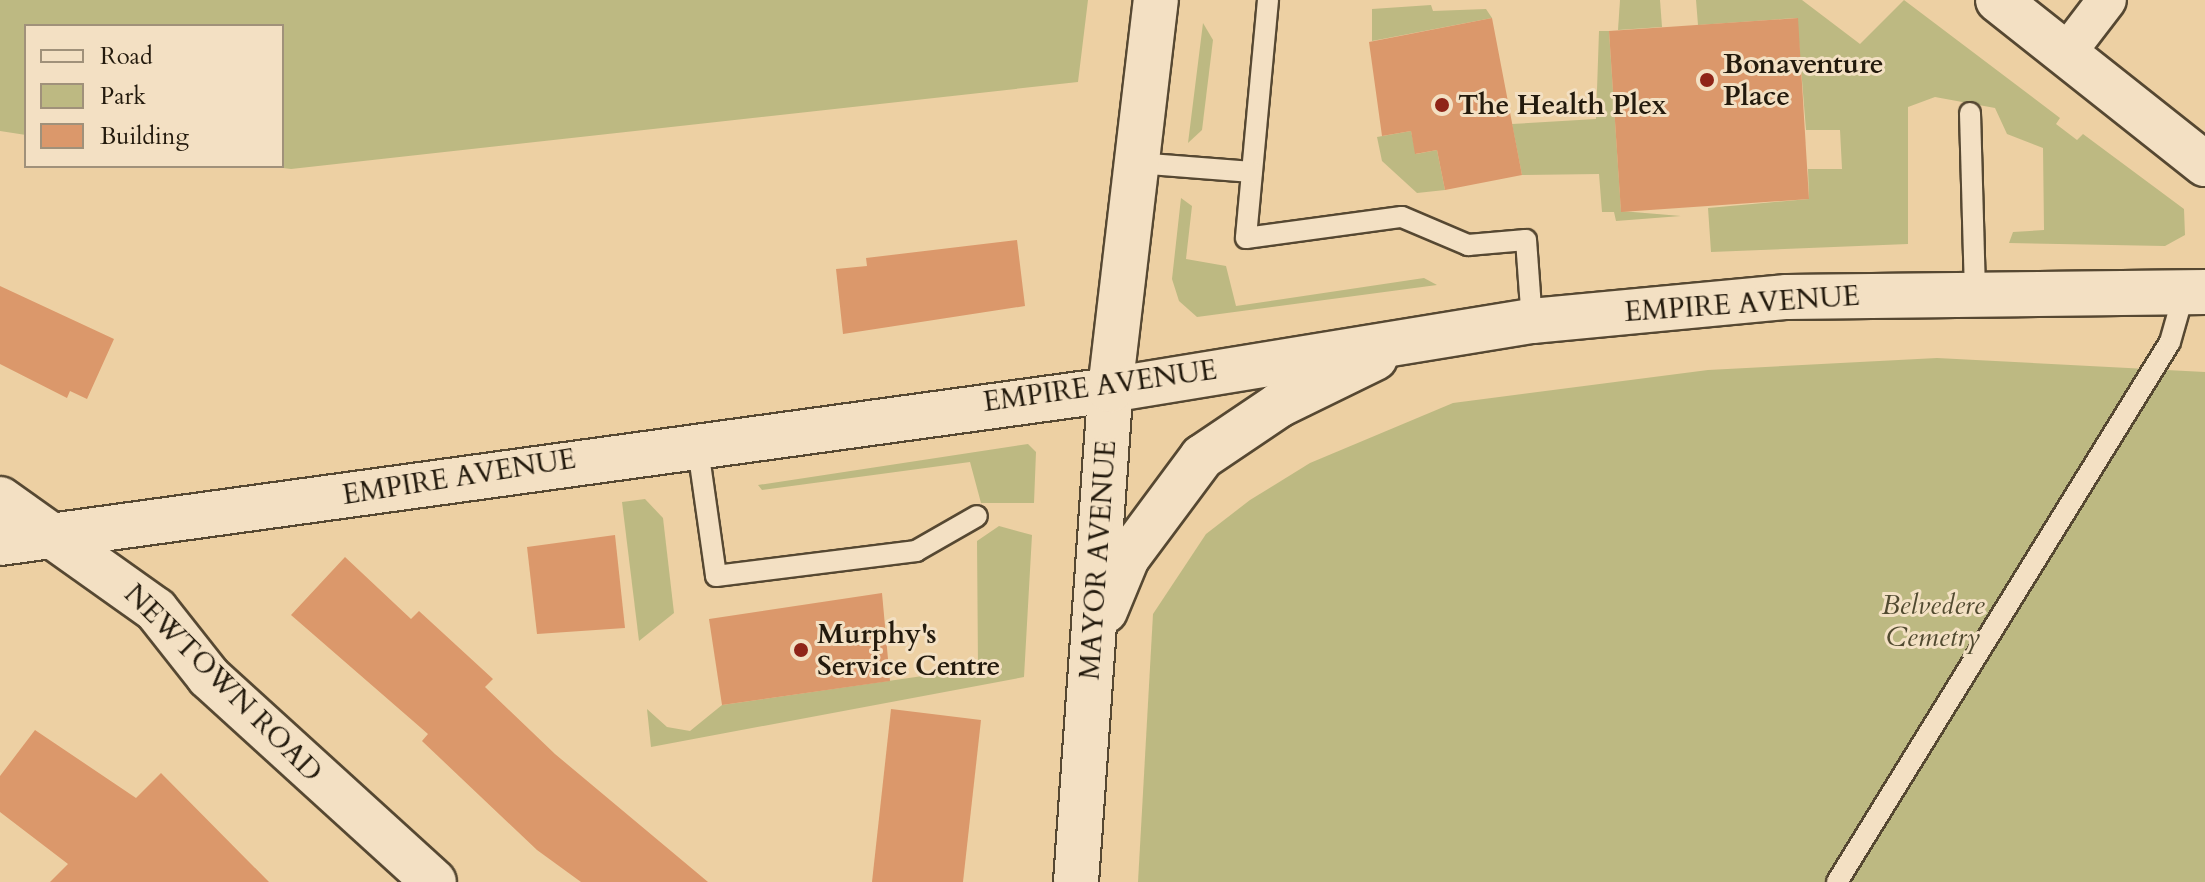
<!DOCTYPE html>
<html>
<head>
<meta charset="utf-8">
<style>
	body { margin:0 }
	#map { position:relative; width:2205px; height:882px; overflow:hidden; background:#edd0a3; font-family:Cardo,serif }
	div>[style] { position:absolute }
	.green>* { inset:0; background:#bdb982 }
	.building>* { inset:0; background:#db986b }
	.roads { filter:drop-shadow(2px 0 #564832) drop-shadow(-2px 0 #564832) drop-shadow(0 2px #564832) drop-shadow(0 -2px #564832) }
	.service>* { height:20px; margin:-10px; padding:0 10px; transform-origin:10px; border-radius:10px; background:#f3e0c3 }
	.minor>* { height:38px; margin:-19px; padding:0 19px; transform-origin:19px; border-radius:19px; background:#f3e0c3 }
	.tertiary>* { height:44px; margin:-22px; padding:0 22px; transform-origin:22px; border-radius:22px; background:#f3e0c3 }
	.dots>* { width:22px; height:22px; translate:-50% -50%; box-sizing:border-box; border:4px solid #f3e0c3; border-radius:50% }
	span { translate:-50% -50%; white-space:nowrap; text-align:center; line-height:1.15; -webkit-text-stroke:6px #f3e0c3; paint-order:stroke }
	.poi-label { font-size:28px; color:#231a0d; font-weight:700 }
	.left { translate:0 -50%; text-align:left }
	.street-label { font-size:28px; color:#231a0d }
	.park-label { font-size:28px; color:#514a30; font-style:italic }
	.legend { position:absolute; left:24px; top:24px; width:260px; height:144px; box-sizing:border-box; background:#f3e0c3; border:2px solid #a0917a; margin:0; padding:10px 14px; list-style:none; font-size:24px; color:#231a0d }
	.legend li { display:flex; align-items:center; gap:16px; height:40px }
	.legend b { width:40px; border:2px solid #a0917a }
</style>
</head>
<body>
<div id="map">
	<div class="green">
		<i style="clip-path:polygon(0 0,1088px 0,1078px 82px,291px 169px,267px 166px,282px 166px,282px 26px,26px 26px,26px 135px,0 131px)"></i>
		<i style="clip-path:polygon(1620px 0,1660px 0,1662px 27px,1618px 30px)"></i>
		<i style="clip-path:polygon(1696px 0,1802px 0,1860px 44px,1904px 0,2060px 118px,2056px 124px,2077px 140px,2083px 134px,2184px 209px,2185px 235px,2165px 246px,2009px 243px,2013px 232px,2044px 230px,2043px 148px,2007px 134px,1995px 108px,1935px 97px,1908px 107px,1908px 244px,1711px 252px,1708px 208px,1809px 199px,1808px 169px,1842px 169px,1840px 130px,1806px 130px,1797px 18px,1698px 25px)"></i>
		<i style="clip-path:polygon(1431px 5px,1433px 11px,1486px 9px,1492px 18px,1372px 41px,1372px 9px)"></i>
		<i style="clip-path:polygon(1203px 23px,1213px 40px,1202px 130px,1188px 143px)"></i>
		<i style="clip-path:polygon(1599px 31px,1609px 31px,1621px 211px,1681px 216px,1616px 221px,1614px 212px,1602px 212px,1599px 174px,1522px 175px,1512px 124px,1596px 119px)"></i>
		<i style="clip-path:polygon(1411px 131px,1416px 154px,1437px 150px,1445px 190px,1417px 193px,1382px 161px,1377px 137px)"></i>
		<i style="clip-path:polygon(1181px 198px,1192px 206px,1186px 259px,1226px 266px,1236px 306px,1424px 278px,1437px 285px,1197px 317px,1179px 301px,1172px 279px)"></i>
		<i style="clip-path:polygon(1937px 358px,2205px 372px,2205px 882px,1138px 882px,1153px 614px,1206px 534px,1250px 500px,1310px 463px,1453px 403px,1708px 370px)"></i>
		<i style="clip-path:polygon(1028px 444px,1036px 452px,1034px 503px,981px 503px,970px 462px,762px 490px,758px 485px)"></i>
		<i style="clip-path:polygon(645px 499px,663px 518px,674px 613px,639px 641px,622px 502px)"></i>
		<i style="clip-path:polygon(999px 526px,1032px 535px,1024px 677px,651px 747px,647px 709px,667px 727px,690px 731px,722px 705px,978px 668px,977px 541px)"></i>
	</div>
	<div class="building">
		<i style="clip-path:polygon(1492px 18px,1522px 175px,1445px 190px,1437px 150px,1415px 154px,1411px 131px,1382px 136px,1369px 42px)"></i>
		<i style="clip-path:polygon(1798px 18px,1809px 199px,1621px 212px,1609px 31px)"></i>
		<i style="clip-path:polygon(1017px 240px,1025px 306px,843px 334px,836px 269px,867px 266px,866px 258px)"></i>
		<i style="clip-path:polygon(0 286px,114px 339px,87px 399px,70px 391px,67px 398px,0 364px)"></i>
		<i style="clip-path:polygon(615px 535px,625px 628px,537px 634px,527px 547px)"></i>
		<i style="clip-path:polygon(345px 557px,411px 619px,419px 611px,493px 679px,485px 687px,555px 754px,708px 882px,581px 882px,537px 850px,422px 741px,428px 734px,291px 615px)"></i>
		<i style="clip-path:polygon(882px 593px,890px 681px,722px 705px,709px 619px)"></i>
		<i style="clip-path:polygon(891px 709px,981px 720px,963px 882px,872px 882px)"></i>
		<i style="clip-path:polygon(35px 730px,136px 798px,161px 773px,269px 882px,50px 882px,68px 864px,0 812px,0 776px)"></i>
	</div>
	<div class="roads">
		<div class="service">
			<i style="left:1268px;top:0;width:239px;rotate:95.3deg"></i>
			<i style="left:1246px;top:238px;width:157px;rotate:-7.7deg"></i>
			<i style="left:1402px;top:217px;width:72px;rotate:23deg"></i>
			<i style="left:1468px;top:245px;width:58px;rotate:-4.9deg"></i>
			<i style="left:1526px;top:240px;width:81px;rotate:85.8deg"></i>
			<i style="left:1970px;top:113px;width:181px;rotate:88.4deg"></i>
			<i style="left:1137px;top:163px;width:115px;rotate:4.5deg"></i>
			<i style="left:697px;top:442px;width:135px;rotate:81.9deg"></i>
			<i style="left:716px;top:576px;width:202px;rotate:-7.1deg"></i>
			<i style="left:916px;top:551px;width:70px;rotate:-29.8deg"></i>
			<i style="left:1837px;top:882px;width:634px;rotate:-58.34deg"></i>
			<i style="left:2170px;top:342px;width:51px;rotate:-74.1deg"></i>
		</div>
		<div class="minor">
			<i style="left:2068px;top:51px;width:64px;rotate:-52.6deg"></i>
		</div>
		<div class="tertiary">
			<i style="left:1998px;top:0;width:264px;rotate:38.4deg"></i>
			<i style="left:0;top:499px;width:191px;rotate:35.4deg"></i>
			<i style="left:156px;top:610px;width:85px;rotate:51.7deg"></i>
			<i style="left:209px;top:677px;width:304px;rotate:42.3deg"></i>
			<i style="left:0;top:543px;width:1120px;rotate:-7.85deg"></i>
			<i style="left:1110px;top:390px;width:428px;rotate:-9.3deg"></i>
			<i style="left:1532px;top:321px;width:256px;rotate:-5.4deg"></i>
			<i style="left:1787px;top:297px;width:418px;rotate:-0.7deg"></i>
			<i style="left:1105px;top:611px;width:57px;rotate:-67.5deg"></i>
			<i style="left:1127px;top:558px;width:126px;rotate:-53.4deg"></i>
			<i style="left:1202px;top:457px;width:93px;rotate:-34deg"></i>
			<i style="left:1279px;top:405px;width:107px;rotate:-26.1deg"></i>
			<i style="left:1076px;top:882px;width:493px;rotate:-86deg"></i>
			<i style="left:1110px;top:390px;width:393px;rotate:-83.3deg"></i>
		</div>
	</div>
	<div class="dots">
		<i style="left:1707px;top:80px;background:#8f2418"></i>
		<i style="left:1442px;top:105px;background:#8f2418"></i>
		<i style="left:801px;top:650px;background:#8f2418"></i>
	</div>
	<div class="poi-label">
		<span class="left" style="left:1723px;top:80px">Bonaventure<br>Place</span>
		<span class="left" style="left:1458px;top:105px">The Health Plex</span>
		<span class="left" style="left:817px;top:650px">Murphy's<br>Service Centre</span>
	</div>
	<div class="street-label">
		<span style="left:1742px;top:304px;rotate:-4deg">EMPIRE AVENUE</span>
		<span style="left:1100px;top:386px;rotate:-8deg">EMPIRE AVENUE</span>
		<span style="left:459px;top:477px;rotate:-9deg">EMPIRE AVENUE</span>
		<span style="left:1098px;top:560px;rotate:-86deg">MAYOR AVENUE</span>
		<span style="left:223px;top:683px;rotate:45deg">NEWTOWN ROAD</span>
	</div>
	<div class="park-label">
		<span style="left:1933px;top:621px">Belvedere<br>Cemetry</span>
	</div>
	<ul class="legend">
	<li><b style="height:10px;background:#f3e0c3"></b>Road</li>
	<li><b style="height:22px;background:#bdb982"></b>Park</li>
	<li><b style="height:22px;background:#db986b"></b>Building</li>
	</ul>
</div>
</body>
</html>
